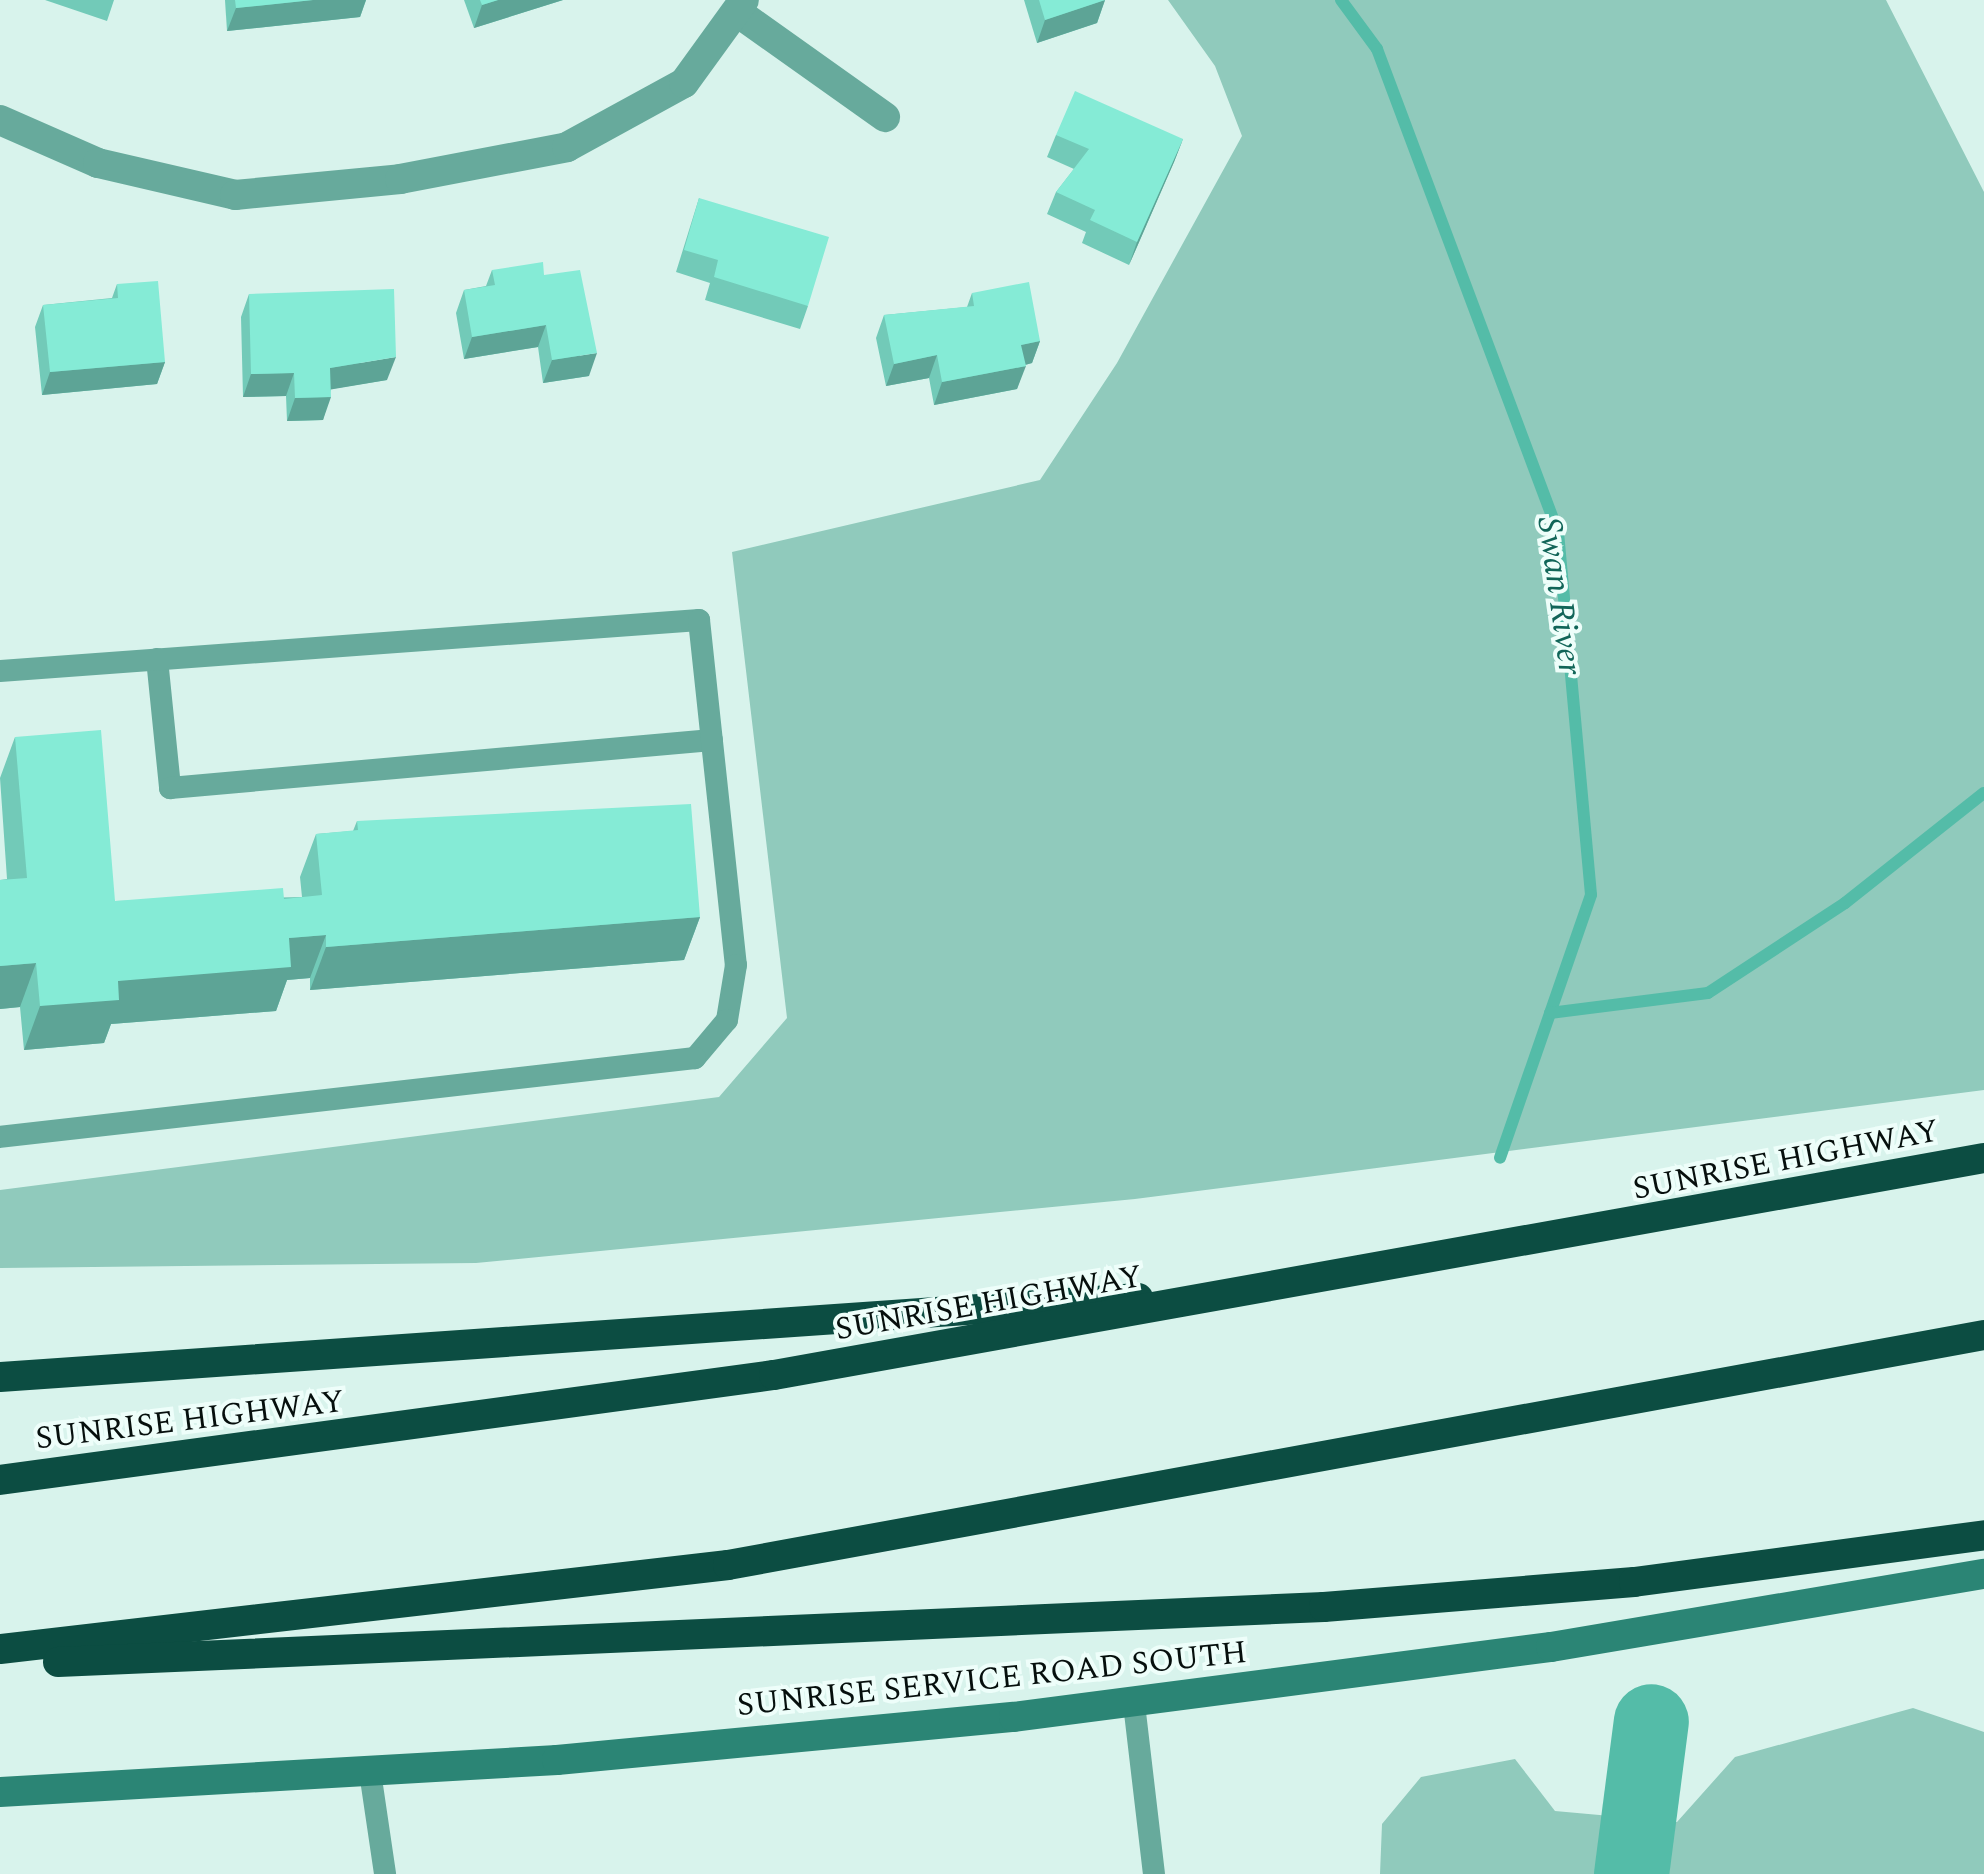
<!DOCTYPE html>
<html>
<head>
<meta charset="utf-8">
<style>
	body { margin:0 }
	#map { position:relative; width:1984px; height:1874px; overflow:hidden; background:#d8f3ec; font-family:Spectral,serif }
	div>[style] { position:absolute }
	.green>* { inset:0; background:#90cabc }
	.stream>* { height:12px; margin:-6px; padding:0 6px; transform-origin:6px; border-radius:6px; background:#54bca8 }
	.river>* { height:75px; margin:-37.5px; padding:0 37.5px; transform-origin:37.5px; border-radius:37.5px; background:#54bca8 }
	.lane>* { height:22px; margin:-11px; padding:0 11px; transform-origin:11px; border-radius:11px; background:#67aa9c }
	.street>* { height:30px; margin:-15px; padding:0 15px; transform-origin:15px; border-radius:15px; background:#67aa9c }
	.secondary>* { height:30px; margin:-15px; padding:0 15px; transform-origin:15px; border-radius:15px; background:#2b8575 }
	.highway>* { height:30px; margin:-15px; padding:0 15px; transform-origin:15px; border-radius:15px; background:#0c4d42 }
	.wall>* { inset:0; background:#72cab8 }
	.shaded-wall>* { inset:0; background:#5da496 }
	.building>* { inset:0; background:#85ebd6 }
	span { translate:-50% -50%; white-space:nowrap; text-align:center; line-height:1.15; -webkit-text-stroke:8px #eefefa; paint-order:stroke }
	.street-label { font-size:32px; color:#060f0d }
	.water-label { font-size:35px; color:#116558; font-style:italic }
</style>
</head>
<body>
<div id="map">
	<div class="green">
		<i style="clip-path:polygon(1168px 0,1886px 0,1984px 192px,1984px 1090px,1135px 1199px,476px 1263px,0 1268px,0 1190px,719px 1097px,787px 1018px,732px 552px,1040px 480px,1117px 363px,1242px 136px,1215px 66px)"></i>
		<i style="clip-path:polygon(1913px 1708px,1984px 1732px,1984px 1874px,1380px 1874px,1382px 1824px,1421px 1777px,1515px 1759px,1555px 1811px,1677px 1822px,1735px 1757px)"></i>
	</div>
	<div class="stream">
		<i style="left:1341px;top:0;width:61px;rotate:53.7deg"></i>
		<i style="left:1377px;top:49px;width:516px;rotate:69.46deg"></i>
		<i style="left:1558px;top:532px;width:364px;rotate:84.8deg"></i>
		<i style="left:1591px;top:895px;width:278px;rotate:109.1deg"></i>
		<i style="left:1550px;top:1013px;width:159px;rotate:-7.2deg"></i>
		<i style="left:1708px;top:993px;width:164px;rotate:-33.3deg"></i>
		<i style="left:1845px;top:903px;width:177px;rotate:-38.4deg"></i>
	</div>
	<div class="river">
		<i style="left:1631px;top:1874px;width:154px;rotate:-82.6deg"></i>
	</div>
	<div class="lane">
		<i style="left:157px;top:659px;width:130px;rotate:84.2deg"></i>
		<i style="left:170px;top:788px;width:544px;rotate:-5.06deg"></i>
		<i style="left:0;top:671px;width:701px;rotate:-4.17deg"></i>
		<i style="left:699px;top:620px;width:347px;rotate:83.9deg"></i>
		<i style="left:736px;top:965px;width:56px;rotate:99.3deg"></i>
		<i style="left:727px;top:1020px;width:50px;rotate:130.1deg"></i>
		<i style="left:695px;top:1058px;width:699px;rotate:173.52deg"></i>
		<i style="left:1134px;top:1704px;width:171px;rotate:83.3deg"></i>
		<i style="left:370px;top:1772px;width:103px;rotate:81.6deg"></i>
	</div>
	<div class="street">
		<i style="left:740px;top:14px;width:178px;rotate:35.4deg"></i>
		<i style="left:0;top:120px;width:107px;rotate:23.7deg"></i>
		<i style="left:98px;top:163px;width:141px;rotate:13.1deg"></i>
		<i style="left:235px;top:195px;width:166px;rotate:-5.5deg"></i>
		<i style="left:400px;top:179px;width:170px;rotate:-10.8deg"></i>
		<i style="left:567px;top:147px;width:133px;rotate:-28.7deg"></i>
		<i style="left:684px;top:83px;width:102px;rotate:-54.1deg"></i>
	</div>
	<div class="secondary">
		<i style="left:0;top:1792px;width:558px;rotate:-3.29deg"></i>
		<i style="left:557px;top:1760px;width:459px;rotate:-5.4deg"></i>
		<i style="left:1014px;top:1717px;width:542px;rotate:-7.43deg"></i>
		<i style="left:1551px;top:1647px;width:439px;rotate:-9.6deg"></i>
	</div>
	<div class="highway">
		<i style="left:0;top:1377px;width:1141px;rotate:-3.97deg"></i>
		<i style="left:0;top:1480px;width:781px;rotate:-7.73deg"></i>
		<i style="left:774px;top:1375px;width:1229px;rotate:-10.17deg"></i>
		<i style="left:0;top:1649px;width:733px;rotate:-6.58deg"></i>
		<i style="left:728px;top:1565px;width:1277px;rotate:-10.38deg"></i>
		<i style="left:58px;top:1662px;width:1267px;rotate:-2.49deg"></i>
		<i style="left:1324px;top:1607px;width:311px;rotate:-4.6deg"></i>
		<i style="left:1634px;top:1582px;width:353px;rotate:-7.6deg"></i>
	</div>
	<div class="wall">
		<i style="clip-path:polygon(45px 0,114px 0,107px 21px)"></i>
		<i style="clip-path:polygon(225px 0,366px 0,360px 17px,227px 31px)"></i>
		<i style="clip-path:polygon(464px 0,563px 0,474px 28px)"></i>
		<i style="clip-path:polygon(1024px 0,1105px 0,1097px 23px,1037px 43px)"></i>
		<i style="clip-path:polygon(1056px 135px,1183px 139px,1174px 162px,1129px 265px,1082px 243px,1086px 232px,1047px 214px,1056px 192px,1074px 169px,1047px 157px)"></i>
		<i style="clip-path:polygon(699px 198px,808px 306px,800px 329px,705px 300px,710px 283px,676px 272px)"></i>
		<i style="clip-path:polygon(492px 270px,544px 275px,589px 376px,543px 383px,538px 347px,464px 359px,456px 313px,464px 290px,486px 286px)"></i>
		<i style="clip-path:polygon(117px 284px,165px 362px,157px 384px,42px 395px,35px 327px,43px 305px,112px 298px)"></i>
		<i style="clip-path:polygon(972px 293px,1040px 341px,1032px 363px,1025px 365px,1017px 389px,934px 405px,929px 378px,886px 386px,876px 338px,884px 315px,967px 307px)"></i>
		<i style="clip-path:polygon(249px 294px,387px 380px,331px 389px,323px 420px,287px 421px,286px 396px,243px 397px,241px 317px)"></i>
		<i style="clip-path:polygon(15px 737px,115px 901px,302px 897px,300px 877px,316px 834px,353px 831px,357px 821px,700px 917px,684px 960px,310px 990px,310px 978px,287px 980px,276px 1011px,111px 1024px,104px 1043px,24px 1050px,20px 1007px,0 1009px,0 880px,7px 879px,0 778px)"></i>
	</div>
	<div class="shaded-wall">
		<i style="clip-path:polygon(313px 0,366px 0,360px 17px,227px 31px,236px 8px)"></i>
		<i style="clip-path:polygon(498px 0,563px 0,474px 28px,482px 5px)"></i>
		<i style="clip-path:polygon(1105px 0,1097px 23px,1037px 43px,1045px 20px)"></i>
		<i style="clip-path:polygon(1183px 139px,1174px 162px,1129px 265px,1137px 242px)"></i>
		<i style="clip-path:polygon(546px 325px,538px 347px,464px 359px,472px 337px)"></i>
		<i style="clip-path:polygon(1040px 341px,1032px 363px,1013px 368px,1021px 345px)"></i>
		<i style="clip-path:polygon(597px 353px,589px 376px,543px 383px,552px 360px)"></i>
		<i style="clip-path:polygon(937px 355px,929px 378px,886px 386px,894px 364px)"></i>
		<i style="clip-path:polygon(396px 357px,387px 380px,322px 391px,330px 368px)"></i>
		<i style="clip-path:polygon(165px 362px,157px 384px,42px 395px,50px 372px)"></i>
		<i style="clip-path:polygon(1026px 366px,1017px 389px,934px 405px,942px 382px)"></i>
		<i style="clip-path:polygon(294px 373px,286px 396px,243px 397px,251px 374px)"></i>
		<i style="clip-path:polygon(331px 397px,323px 420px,287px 421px,295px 398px)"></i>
		<i style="clip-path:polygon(700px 917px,684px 960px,310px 990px,326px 947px)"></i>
		<i style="clip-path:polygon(326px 935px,310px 978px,287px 980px,276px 1011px,111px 1024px,104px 1043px,24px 1050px,40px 1006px,118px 981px,289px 938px)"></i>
		<i style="clip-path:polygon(36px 963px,20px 1007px,0 1009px,0 966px)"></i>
	</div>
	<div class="building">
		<i style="clip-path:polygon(235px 0,313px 0,236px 8px)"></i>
		<i style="clip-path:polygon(480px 0,498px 0,482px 5px)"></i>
		<i style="clip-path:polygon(1039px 0,1105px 0,1045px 20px)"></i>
		<i style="clip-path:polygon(1075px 91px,1183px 139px,1137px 242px,1090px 220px,1095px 210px,1056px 192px,1089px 149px,1056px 135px)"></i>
		<i style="clip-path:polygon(699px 198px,829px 237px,808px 306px,714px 277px,718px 260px,684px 250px)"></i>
		<i style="clip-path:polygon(543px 262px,544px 275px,580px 270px,597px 353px,552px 360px,546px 325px,472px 337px,464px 290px,495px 285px,492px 270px)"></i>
		<i style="clip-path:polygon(158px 281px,165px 362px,50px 372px,43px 305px,118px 298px,117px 284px)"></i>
		<i style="clip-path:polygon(1029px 282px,1040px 341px,1021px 345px,1026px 366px,942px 382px,937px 355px,894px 364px,884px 315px,974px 306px,972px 293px)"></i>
		<i style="clip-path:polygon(394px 289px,396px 357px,330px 368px,331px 397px,295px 398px,294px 373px,251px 374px,249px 294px)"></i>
		<i style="clip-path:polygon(101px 730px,115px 901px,283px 888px,284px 899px,322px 895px,316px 834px,358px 830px,357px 821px,691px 804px,700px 917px,326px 947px,326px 935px,289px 938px,291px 967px,118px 981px,119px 1000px,40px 1006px,36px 963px,0 966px,0 880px,27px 878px,15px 737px)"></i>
	</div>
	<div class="street-label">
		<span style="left:1786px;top:1161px;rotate:-11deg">SUNRISE HIGHWAY</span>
		<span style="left:989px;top:1304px;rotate:-10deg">SUNRISE HIGHWAY</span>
		<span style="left:190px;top:1421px;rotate:-7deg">SUNRISE HIGHWAY</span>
		<span style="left:992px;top:1680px;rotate:-6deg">SUNRISE SERVICE ROAD SOUTH</span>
	</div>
	<div class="water-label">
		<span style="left:1559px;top:596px;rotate:82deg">Swan River</span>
	</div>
</div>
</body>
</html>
